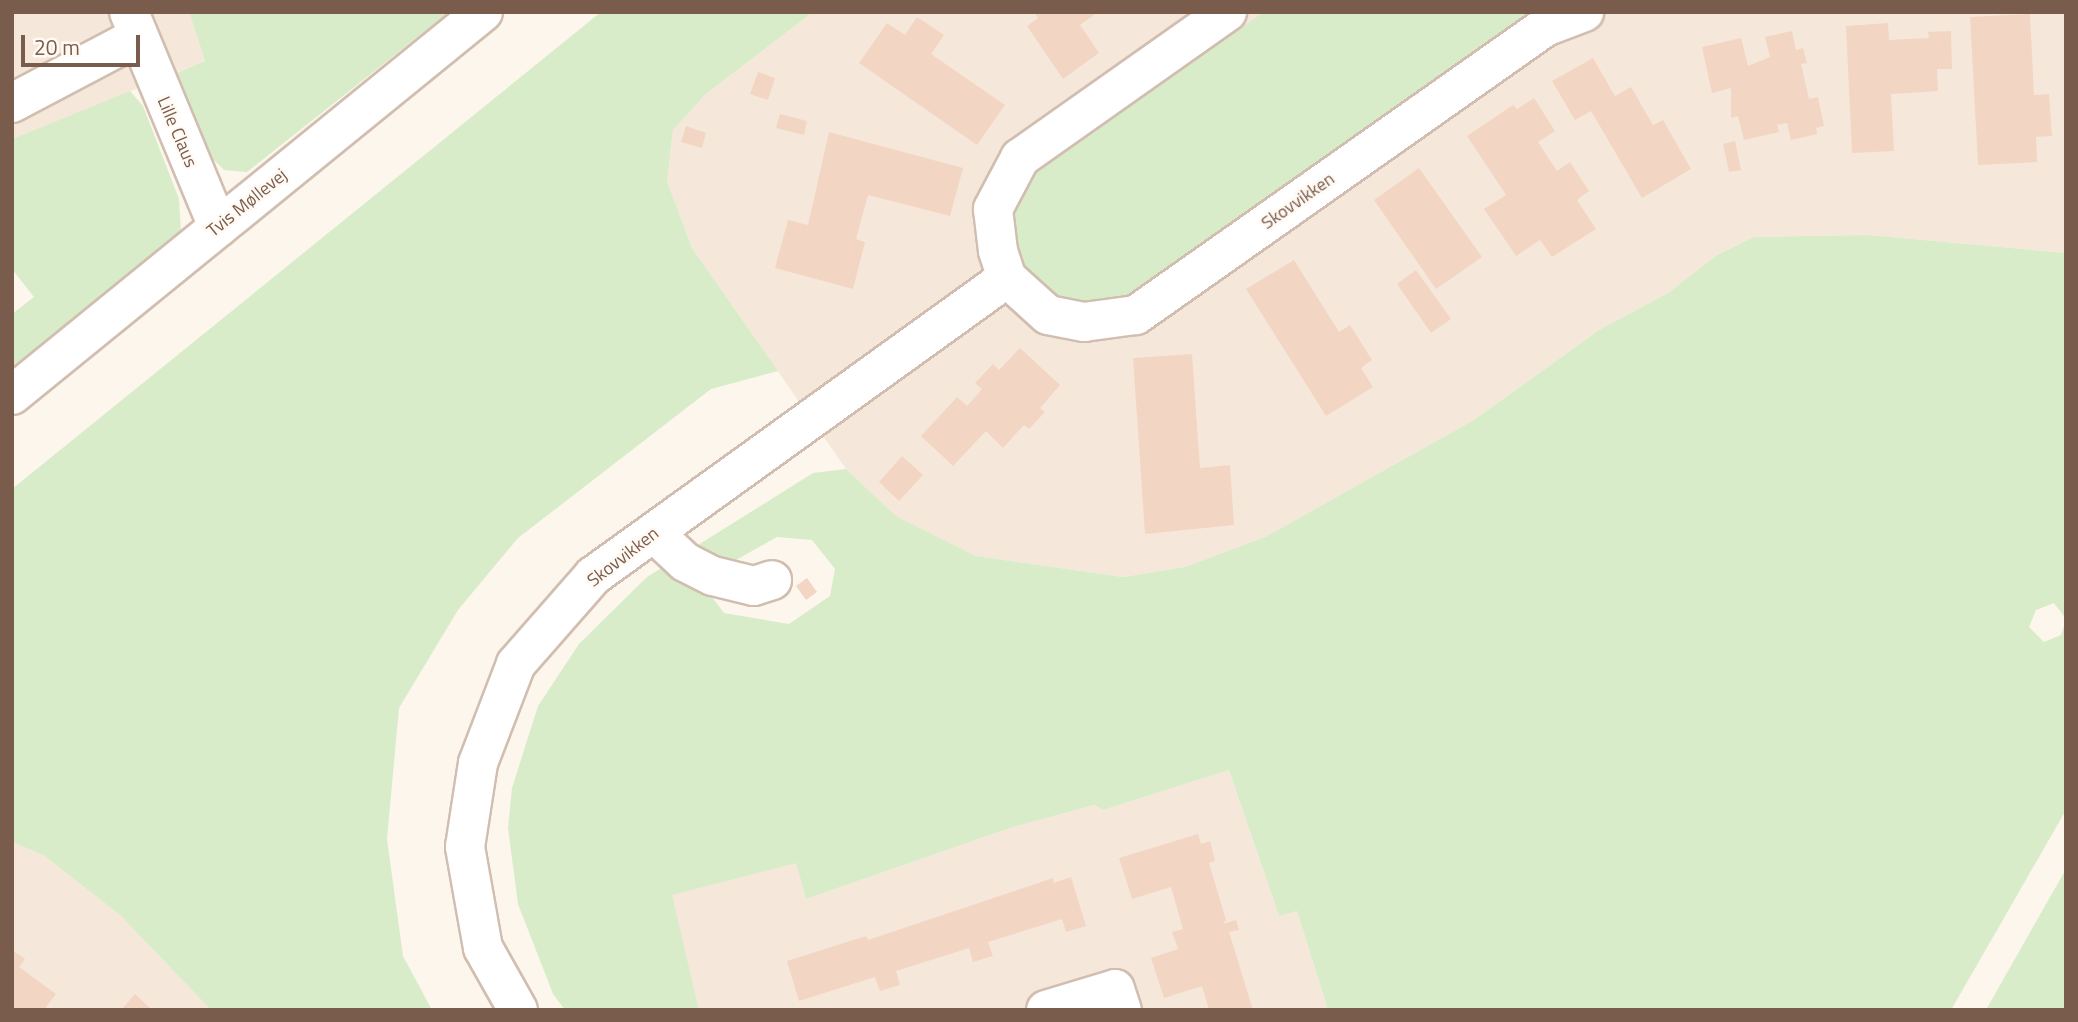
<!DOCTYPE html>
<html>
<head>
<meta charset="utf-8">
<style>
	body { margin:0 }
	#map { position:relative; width:2078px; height:1022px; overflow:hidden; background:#fdf6ec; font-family:"Titillium Web",sans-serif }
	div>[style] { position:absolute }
	.residential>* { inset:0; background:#f5e8da }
	.green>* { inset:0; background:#d8ecc9 }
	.building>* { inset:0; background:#f3d5c3 }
	.roads { filter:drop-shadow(2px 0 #d1beb0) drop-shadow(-2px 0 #d1beb0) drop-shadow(0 2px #d1beb0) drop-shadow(0 -2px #d1beb0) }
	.minor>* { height:38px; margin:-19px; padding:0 19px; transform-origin:19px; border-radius:19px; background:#fff }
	span { translate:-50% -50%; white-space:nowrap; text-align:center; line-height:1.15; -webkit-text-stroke:5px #fffaf3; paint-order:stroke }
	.street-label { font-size:18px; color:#7a5c4d }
	.frame { position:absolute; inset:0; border:14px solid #7a5c4d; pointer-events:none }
	.scale { position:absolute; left:21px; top:35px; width:119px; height:32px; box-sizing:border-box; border:4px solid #7a5c4d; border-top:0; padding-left:9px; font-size:21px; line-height:24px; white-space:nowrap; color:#7a5c4d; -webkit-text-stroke:5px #fffaf3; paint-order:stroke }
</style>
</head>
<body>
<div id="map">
	<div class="residential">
		<i style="clip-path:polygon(12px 12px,189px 12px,205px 61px,12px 139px)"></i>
		<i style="clip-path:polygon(813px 12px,2066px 12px,2066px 253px,1868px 235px,1754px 237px,1717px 255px,1668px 293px,1599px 330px,1474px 420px,1265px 537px,1185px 567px,1123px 577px,976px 556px,896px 516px,846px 469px,692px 248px,667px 181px,673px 130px,707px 93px)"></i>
		<i style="clip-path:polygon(1229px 770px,1279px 916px,1297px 911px,1328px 1010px,699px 1010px,671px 895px,796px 862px,806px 899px,1010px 828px,1094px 805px,1103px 810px)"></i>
		<i style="clip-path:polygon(12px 842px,43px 855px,120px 915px,211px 1010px,12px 1010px)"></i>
	</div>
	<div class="green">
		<i style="clip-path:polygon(189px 12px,449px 12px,247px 172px,224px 170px,200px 146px,174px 74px,205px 61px)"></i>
		<i style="clip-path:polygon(601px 12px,813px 12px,707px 93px,673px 130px,667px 181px,692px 248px,778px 371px,711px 389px,518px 538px,458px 610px,399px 708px,387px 839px,403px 956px,432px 1010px,211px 1010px,120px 915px,43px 855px,12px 842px,12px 489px)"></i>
		<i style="clip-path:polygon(1264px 12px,1532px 12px,1131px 294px,1111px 303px,1078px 305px,1052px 298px,1019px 263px,1010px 221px,1021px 189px,1039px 169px)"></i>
		<i style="clip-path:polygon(130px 91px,143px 106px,179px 199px,181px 233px,164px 252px,12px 370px,12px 314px,34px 297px,12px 269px,12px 139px)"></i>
		<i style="clip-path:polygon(evenodd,1868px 235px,2066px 253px,2066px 619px,2054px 603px,2036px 610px,2029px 627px,2044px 642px,2061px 635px,2066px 620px,2066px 810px,1951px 1010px,1328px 1010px,1297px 911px,1279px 916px,1229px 770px,1103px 810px,1094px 805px,1010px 828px,806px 899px,796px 863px,672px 895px,699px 1010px,565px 1010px,553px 994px,518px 904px,508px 828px,512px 788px,538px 706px,579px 644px,647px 577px,813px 473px,846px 469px,896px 516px,976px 556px,1123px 577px,1185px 567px,1265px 537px,1474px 420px,1599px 330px,1668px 293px,1717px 255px,1754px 237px,1868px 235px,777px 537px,812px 540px,835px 569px,830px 596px,789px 624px,724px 613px,709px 593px,729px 564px,777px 537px)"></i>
		<i style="clip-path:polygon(2066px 869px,2066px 1010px,1986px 1010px,1991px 1001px)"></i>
	</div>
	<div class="building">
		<i style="clip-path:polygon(1034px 12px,1098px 12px,1080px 25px,1099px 53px,1063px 79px,1027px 26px,1038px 18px)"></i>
		<i style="clip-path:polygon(2030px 14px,2034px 95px,2049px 94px,2052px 136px,2036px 137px,2037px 162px,1978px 165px,1970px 17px)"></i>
		<i style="clip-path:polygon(917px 17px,944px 35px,931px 54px,1005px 105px,977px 145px,859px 63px,887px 23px,905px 35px)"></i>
		<i style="clip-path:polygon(1888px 23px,1889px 40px,1929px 38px,1928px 32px,1951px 31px,1952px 69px,1937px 69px,1938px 91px,1891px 94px,1894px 151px,1852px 153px,1846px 26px)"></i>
		<i style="clip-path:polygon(1792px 31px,1796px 50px,1803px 48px,1807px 63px,1801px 64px,1809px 99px,1818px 97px,1824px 126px,1816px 128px,1817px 134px,1791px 140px,1787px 123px,1777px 125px,1779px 132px,1744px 140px,1738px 116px,1731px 118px,1731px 88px,1712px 93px,1702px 47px,1741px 38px,1748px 66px,1770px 57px,1765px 37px)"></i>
		<i style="clip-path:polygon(1593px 58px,1615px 96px,1631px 87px,1653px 125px,1663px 120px,1691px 169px,1642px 198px,1591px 111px,1575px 120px,1552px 81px)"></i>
		<i style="clip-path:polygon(758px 72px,775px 78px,768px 100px,750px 94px)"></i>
		<i style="clip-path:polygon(1534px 98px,1555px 131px,1538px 142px,1557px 171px,1570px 162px,1589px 191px,1577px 200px,1596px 229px,1552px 257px,1540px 240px,1516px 256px,1484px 209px,1506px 195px,1467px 136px,1513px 105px,1517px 109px)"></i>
		<i style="clip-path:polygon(780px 114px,807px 121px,804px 135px,776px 128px)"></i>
		<i style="clip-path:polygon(686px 126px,706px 133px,702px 148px,681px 142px)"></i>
		<i style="clip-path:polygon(829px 132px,963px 168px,950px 216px,868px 195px,856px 239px,865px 242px,853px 289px,775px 268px,788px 220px,808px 225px)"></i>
		<i style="clip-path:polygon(1735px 141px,1741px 170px,1729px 172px,1723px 144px)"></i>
		<i style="clip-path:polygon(1419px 168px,1482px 257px,1436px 289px,1374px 200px)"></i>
		<i style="clip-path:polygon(1294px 260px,1339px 332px,1350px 325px,1372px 360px,1361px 368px,1373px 387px,1326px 416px,1246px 289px)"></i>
		<i style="clip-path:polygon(1416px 270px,1451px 319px,1431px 333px,1397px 284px)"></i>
		<i style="clip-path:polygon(1020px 348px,1060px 385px,1040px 408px,1045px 412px,1029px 429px,1024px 425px,1003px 448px,986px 431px,953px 466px,921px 436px,957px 397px,967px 406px,982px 389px,975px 383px,993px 364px,999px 370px)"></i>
		<i style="clip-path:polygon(1192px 354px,1200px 468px,1230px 465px,1234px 525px,1145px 534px,1133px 358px)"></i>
		<i style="clip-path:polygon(902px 456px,923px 475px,899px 501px,879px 482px)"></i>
		<i style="clip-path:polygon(807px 578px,817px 592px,806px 600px,796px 586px)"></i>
		<i style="clip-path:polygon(1198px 834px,1201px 844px,1210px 841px,1215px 861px,1209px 863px,1226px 920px,1223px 924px,1236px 920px,1239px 930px,1229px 932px,1253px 1010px,1209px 1010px,1202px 986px,1164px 998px,1151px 958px,1178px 949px,1172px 932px,1183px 929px,1171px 887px,1132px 899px,1119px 858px)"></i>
		<i style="clip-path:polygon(1071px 877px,1086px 926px,1066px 932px,1062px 919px,988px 942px,993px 956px,973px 962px,969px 948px,896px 971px,900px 985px,880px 991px,875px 977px,799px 1001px,787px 961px,866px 936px,868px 940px,1053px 878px,1054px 883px)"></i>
		<i style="clip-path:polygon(12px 950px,25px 959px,19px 967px,56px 994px,44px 1010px,12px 1010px)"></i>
		<i style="clip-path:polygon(135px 994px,152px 1010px,121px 1010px)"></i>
	</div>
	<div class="roads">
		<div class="minor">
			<i style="left:129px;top:12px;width:233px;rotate:67.5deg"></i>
			<i style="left:1227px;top:12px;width:253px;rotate:144.8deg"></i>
			<i style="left:1020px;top:158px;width:58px;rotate:117.9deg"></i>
			<i style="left:993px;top:209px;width:42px;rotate:83.2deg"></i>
			<i style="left:998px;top:251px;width:28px;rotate:72deg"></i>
			<i style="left:1007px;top:278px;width:55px;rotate:42.1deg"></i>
			<i style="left:1048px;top:315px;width:37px;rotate:11deg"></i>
			<i style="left:1084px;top:322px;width:52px;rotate:-7.7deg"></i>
			<i style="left:1136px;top:315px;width:500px;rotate:-35.15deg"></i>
			<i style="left:1545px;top:27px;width:42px;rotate:-21deg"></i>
			<i style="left:12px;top:103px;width:141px;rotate:-27.8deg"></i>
			<i style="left:12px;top:395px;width:607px;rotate:-39.12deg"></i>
			<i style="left:654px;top:533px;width:42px;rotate:43.1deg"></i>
			<i style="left:685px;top:562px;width:31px;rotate:27deg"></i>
			<i style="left:713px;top:576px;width:42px;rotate:13.7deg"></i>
			<i style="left:754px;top:586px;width:19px;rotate:-18deg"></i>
			<i style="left:518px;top:1010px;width:71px;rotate:-119.4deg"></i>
			<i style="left:483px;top:948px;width:103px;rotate:-100.1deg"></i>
			<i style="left:465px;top:847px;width:85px;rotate:-81.2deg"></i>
			<i style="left:478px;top:763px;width:106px;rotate:-69deg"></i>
			<i style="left:516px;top:664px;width:117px;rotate:-48.8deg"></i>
			<i style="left:593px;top:576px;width:510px;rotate:-35.75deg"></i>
			<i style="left:1046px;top:1010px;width:72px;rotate:-16.9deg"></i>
			<i style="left:1115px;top:989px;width:22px;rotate:72deg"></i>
		</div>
	</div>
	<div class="street-label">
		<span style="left:177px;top:132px;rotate:67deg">Lille Claus</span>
		<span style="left:1298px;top:201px;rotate:-35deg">Skovvikken</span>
		<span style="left:247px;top:203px;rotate:-39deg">Tvis Møllevej</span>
		<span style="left:623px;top:557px;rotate:-38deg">Skovvikken</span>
	</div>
	<div class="frame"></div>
	<div class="scale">20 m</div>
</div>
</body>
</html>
